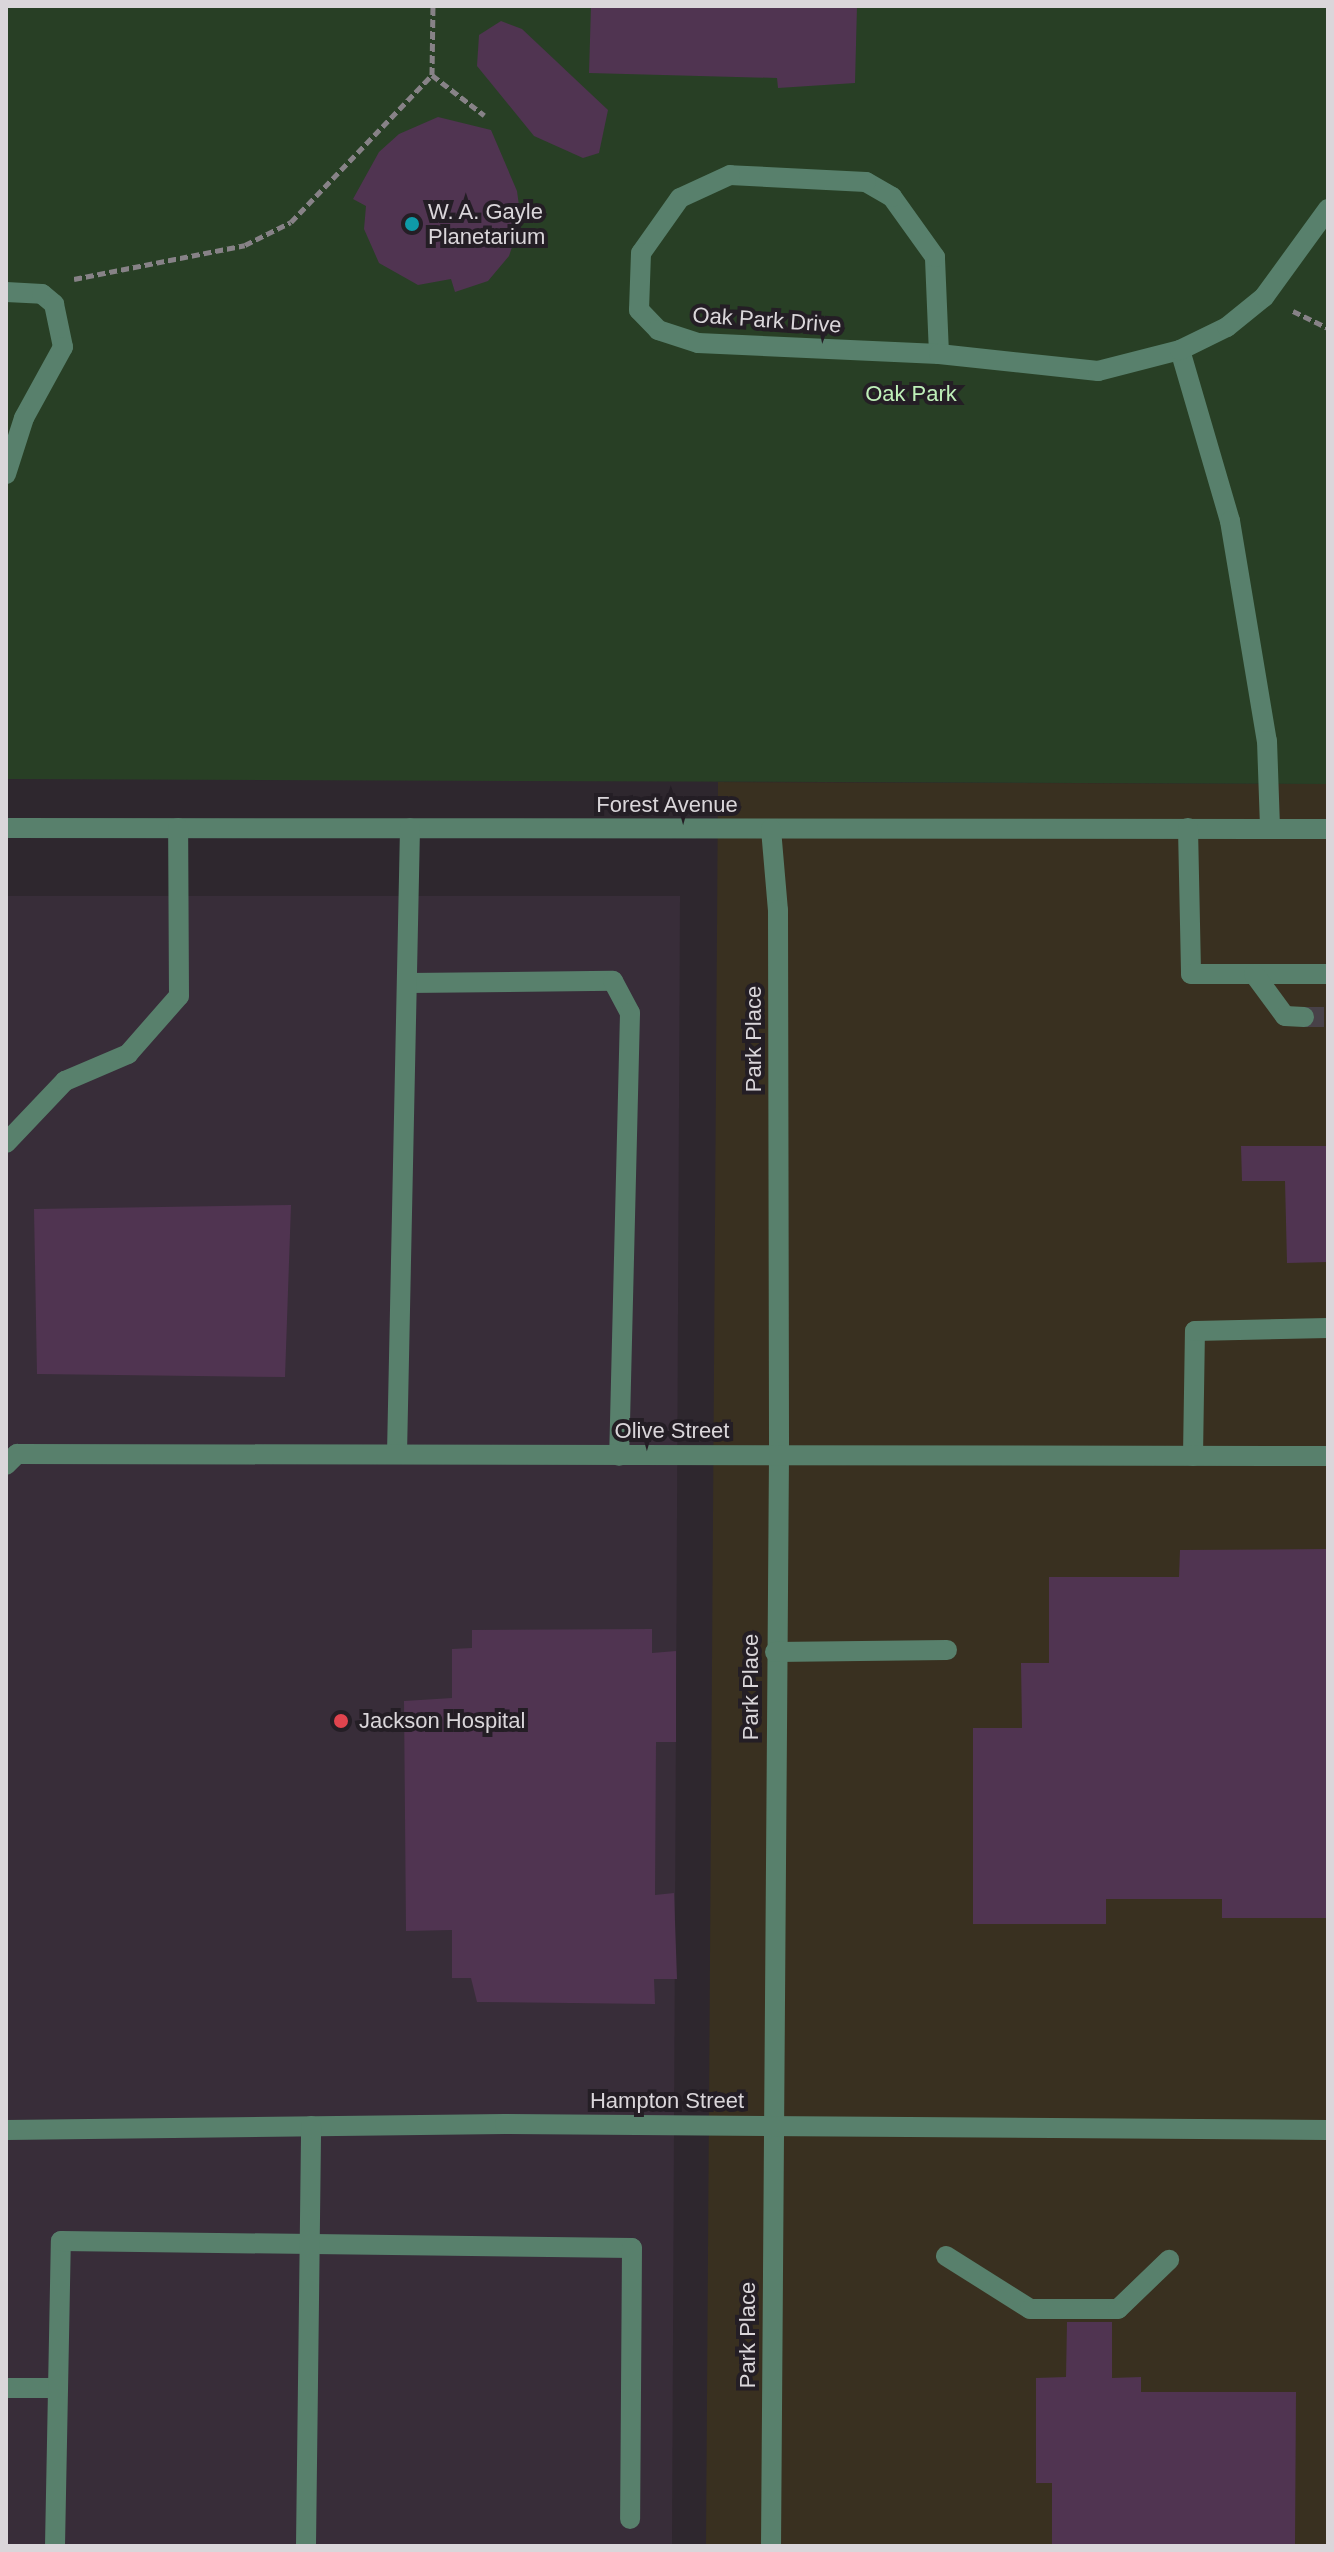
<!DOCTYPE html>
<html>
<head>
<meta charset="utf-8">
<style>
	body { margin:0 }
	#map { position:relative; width:1334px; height:2552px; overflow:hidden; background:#2e272e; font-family:Arial,sans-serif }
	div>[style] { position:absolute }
	.commercial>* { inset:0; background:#393020 }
	.built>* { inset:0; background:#382d39 }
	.green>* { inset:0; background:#283f25 }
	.building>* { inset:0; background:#503451 }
	.minor-tunnel>* { height:20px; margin-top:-10px; transform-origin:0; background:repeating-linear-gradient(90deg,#484148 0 20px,transparent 0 30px) }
	.path>* { height:5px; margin-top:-2.5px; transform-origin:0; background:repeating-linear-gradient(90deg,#878287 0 8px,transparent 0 12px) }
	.minor>* { height:20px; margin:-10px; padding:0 10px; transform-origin:10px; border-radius:10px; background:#58806c }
	.dots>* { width:22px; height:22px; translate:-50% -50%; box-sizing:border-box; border:4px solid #241e25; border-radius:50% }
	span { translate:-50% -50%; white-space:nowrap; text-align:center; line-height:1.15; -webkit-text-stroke:8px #241e25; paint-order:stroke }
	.poi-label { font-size:22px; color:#dad6da }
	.left { translate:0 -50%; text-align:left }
	.street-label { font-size:22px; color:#dad6da }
	.park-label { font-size:22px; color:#beefb8 }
	.frame { position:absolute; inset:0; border:8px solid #dad6da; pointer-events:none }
</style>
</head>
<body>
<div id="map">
	<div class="commercial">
		<i style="clip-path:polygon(718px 782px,1328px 784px,1328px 2546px,706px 2546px)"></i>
	</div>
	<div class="built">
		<i style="clip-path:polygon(6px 896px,680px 896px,672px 2546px,6px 2546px)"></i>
	</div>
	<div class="green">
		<i style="clip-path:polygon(6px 6px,1328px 6px,1328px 784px,6px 779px)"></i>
	</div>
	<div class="building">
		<i style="clip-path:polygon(591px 6px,857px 6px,855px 83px,778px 88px,777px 78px,589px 73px)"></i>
		<i style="clip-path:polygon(501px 21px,522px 29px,608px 110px,599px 153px,583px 158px,534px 136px,477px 66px,479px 35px)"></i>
		<i style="clip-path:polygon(438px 117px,491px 130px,517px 191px,521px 220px,509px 256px,488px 281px,455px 292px,451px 279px,418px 285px,379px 263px,364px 229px,366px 206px,353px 199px,379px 152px,399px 134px)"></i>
		<i style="clip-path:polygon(1241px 1146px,1328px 1146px,1328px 1262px,1287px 1263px,1285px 1181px,1242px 1181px)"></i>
		<i style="clip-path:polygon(291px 1205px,285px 1377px,37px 1374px,34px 1209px)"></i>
		<i style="clip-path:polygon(1328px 1549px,1328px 1918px,1222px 1918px,1222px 1899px,1106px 1899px,1106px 1924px,973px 1924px,973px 1728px,1022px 1728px,1021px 1663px,1049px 1663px,1049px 1577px,1179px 1577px,1180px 1550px)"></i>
		<i style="clip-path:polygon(652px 1629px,652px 1653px,676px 1651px,676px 1742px,656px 1742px,655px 1895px,674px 1893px,677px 1979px,654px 1979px,655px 2004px,477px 2002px,471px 1978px,452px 1978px,452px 1930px,406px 1931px,404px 1701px,452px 1698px,452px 1649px,472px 1648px,472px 1630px)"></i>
		<i style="clip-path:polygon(1067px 2322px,1112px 2322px,1112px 2378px,1141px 2377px,1141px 2392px,1296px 2392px,1295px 2546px,1052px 2546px,1052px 2483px,1036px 2483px,1036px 2378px,1066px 2377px)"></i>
	</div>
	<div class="minor-tunnel">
		<i style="left:1304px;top:1017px;width:24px"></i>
	</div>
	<div class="path">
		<i style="left:432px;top:75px;width:66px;rotate:37.6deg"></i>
		<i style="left:74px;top:279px;width:174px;rotate:-11.2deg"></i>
		<i style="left:245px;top:245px;width:51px;rotate:-26.6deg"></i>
		<i style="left:291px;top:222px;width:204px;rotate:-46.2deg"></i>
		<i style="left:432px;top:75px;width:69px;rotate:-89.2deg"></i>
		<i style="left:1293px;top:311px;width:39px;rotate:26deg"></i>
	</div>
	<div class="minor">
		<i style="left:6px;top:292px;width:36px;rotate:3deg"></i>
		<i style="left:42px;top:294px;width:16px;rotate:40deg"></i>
		<i style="left:54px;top:304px;width:44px;rotate:78.2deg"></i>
		<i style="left:63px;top:347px;width:81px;rotate:118.8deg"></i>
		<i style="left:24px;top:418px;width:59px;rotate:107.8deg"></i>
		<i style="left:1180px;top:350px;width:178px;rotate:73.7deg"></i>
		<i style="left:1230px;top:521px;width:223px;rotate:80.5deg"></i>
		<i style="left:1267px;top:741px;width:88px;rotate:88deg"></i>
		<i style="left:939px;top:354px;width:97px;rotate:-92.4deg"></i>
		<i style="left:935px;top:257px;width:74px;rotate:-125.6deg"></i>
		<i style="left:892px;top:197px;width:30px;rotate:-150deg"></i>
		<i style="left:866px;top:182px;width:136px;rotate:-177.1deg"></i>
		<i style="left:730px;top:175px;width:55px;rotate:155.3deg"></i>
		<i style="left:680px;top:198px;width:67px;rotate:125.3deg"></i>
		<i style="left:641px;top:253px;width:57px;rotate:92deg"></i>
		<i style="left:639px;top:310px;width:28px;rotate:46deg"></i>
		<i style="left:658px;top:330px;width:42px;rotate:18deg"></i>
		<i style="left:698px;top:343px;width:241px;rotate:2.6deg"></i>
		<i style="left:939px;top:354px;width:160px;rotate:6.1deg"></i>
		<i style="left:1098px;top:371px;width:85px;rotate:-14.4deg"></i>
		<i style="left:1180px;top:350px;width:52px;rotate:-26.1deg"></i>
		<i style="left:1227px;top:327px;width:48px;rotate:-39deg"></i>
		<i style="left:1264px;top:297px;width:109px;rotate:-54deg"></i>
		<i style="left:6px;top:828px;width:1322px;rotate:0.04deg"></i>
		<i style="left:1188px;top:828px;width:146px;rotate:88.8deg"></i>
		<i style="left:1191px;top:974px;width:137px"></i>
		<i style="left:771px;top:829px;width:81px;rotate:85.1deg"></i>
		<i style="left:778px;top:910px;width:545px;rotate:89.89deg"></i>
		<i style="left:779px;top:1455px;width:1091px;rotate:90.42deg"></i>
		<i style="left:1254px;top:974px;width:52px;rotate:53.6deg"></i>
		<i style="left:1285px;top:1016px;width:19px;rotate:3deg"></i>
		<i style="left:408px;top:983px;width:205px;rotate:-0.6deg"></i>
		<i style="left:613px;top:981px;width:36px;rotate:62deg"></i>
		<i style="left:630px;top:1013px;width:443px;rotate:91.4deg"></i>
		<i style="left:6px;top:1143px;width:86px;rotate:-46.4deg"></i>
		<i style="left:65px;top:1081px;width:69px;rotate:-23.2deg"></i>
		<i style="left:128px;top:1054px;width:77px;rotate:-48.7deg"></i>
		<i style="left:179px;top:996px;width:168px;rotate:-90.3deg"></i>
		<i style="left:397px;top:1454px;width:626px;rotate:-88.81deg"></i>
		<i style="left:1193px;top:1456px;width:125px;rotate:-89.1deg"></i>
		<i style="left:1195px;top:1331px;width:133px;rotate:-1.3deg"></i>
		<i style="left:6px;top:1465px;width:16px;rotate:-45deg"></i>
		<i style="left:17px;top:1454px;width:1311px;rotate:0.09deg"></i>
		<i style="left:775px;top:1652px;width:172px;rotate:-0.7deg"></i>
		<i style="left:6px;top:2130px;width:499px;rotate:-0.7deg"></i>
		<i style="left:505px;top:2124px;width:823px;rotate:0.42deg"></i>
		<i style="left:946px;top:2256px;width:99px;rotate:32.2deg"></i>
		<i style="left:1030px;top:2309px;width:88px"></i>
		<i style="left:1118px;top:2309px;width:71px;rotate:-43.9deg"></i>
		<i style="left:6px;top:2388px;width:52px"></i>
		<i style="left:55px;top:2546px;width:305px;rotate:-88.9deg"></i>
		<i style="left:61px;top:2241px;width:571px;rotate:0.7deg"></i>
		<i style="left:632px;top:2248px;width:271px;rotate:90.4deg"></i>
		<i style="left:306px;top:2546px;width:420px;rotate:-89.3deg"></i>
	</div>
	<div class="dots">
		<i style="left:412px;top:224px;background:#0f9aa8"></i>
		<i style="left:341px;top:1721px;background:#e0444e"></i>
	</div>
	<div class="poi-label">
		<span class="left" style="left:428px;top:224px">W. A. Gayle<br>Planetarium</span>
		<span class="left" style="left:359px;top:1721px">Jackson Hospital</span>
	</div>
	<div class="street-label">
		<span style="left:767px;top:320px;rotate:4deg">Oak Park Drive</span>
		<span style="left:667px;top:805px">Forest Avenue</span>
		<span style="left:754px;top:1039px;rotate:-90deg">Park Place</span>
		<span style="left:672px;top:1431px">Olive Street</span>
		<span style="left:751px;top:1687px;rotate:-90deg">Park Place</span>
		<span style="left:667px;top:2101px">Hampton Street</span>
		<span style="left:748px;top:2335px;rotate:-90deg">Park Place</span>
	</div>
	<div class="park-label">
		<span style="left:911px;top:394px">Oak Park</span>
	</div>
	<div class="frame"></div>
</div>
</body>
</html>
